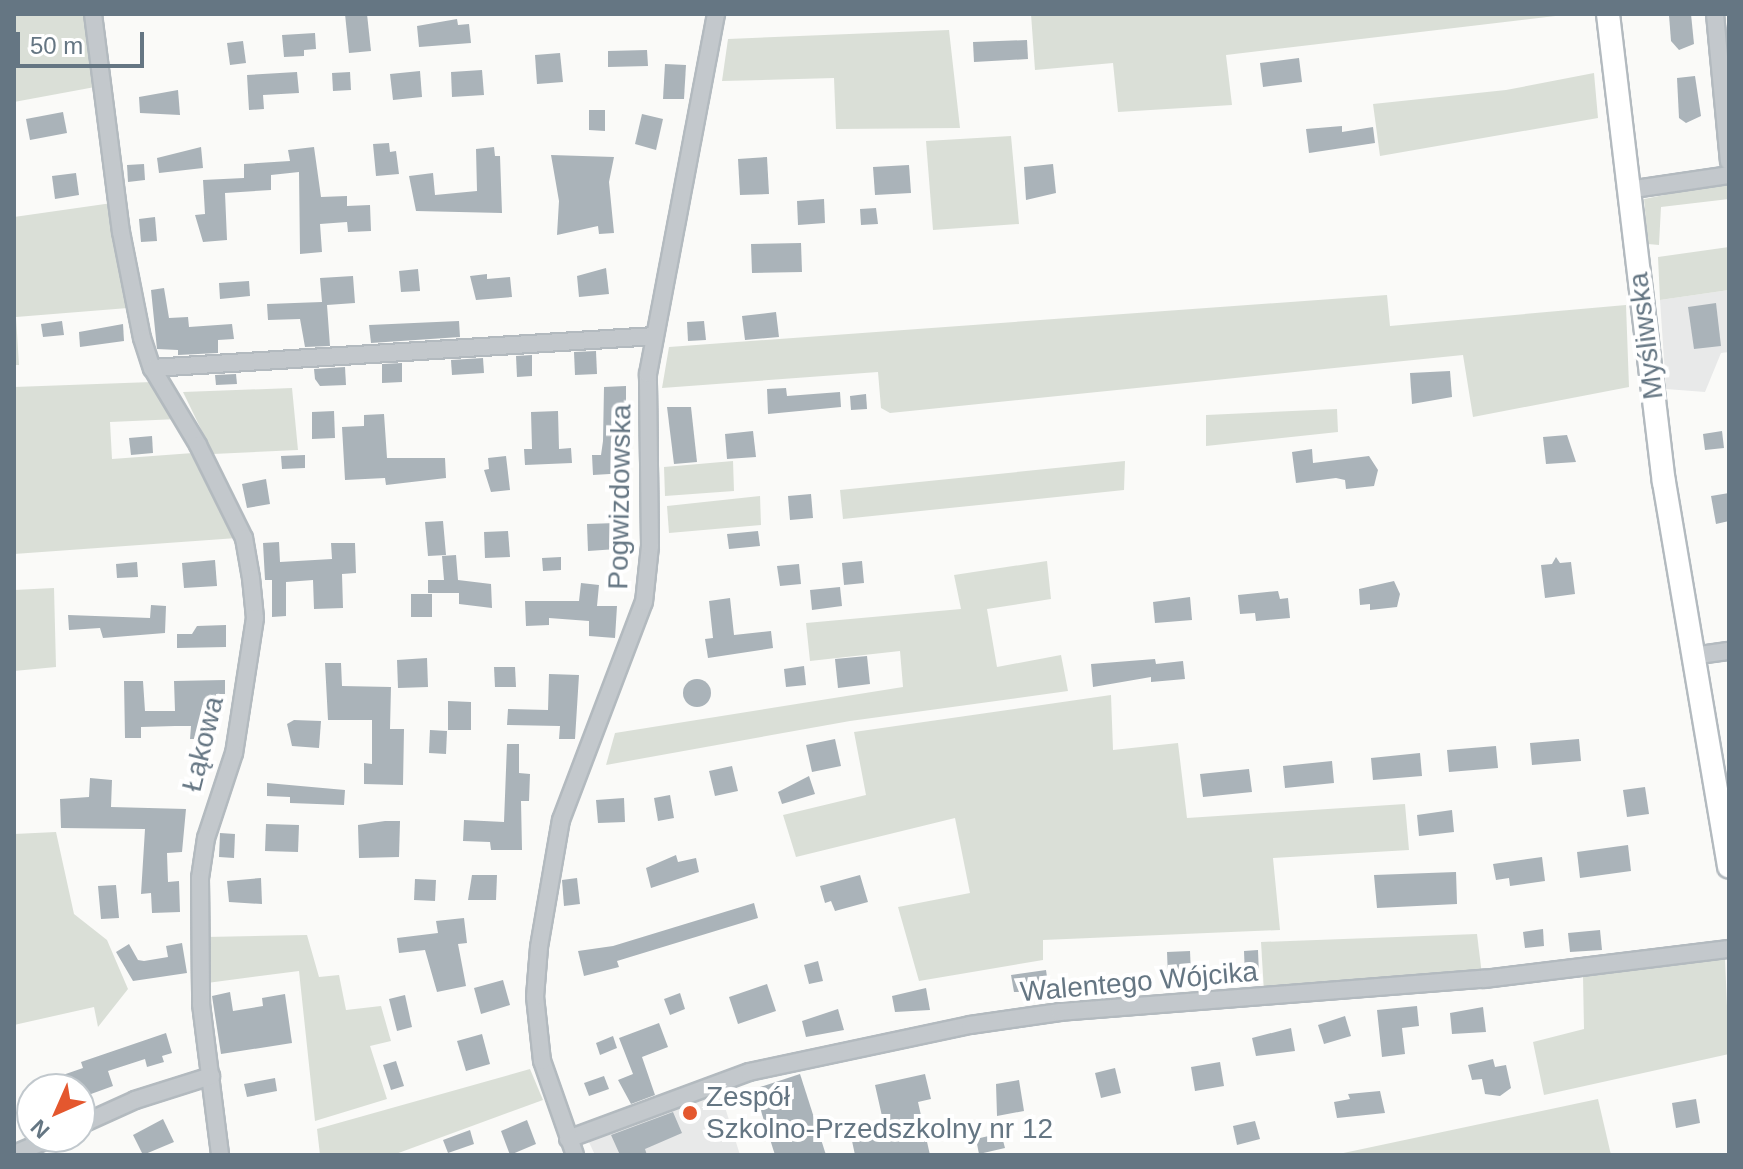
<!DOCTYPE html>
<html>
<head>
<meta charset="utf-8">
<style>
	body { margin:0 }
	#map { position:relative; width:1743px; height:1169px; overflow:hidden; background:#fafaf8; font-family:Helvetica,sans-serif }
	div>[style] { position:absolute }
	.built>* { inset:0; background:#e8e9e9 }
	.green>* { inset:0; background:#dadfd7 }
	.building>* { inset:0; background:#aab3b9 }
	.round { border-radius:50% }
	.roads { filter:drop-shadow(2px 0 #b3babf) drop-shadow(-2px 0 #b3babf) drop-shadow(0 2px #b3babf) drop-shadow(0 -2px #b3babf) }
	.street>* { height:16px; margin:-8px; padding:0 8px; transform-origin:8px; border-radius:8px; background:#c3c8cc }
	.secondary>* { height:22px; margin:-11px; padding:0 11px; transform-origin:11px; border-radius:11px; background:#fff }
	.dots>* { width:22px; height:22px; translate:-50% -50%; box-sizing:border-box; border:4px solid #fff; border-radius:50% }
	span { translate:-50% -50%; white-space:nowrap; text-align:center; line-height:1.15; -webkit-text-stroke:8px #fff; paint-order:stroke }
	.street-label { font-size:28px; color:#657683 }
	.poi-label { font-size:28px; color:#657683 }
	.left { translate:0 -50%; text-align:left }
	.frame { position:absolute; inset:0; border:16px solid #657683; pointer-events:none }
	.north { position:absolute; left:16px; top:1073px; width:80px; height:80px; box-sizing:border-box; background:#fff; border:2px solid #c1c8cd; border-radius:50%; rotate:225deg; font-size:22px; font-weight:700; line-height:32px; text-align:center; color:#657683 }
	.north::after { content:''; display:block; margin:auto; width:28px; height:36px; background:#e4572e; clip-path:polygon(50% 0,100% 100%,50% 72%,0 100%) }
	.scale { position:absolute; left:16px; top:32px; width:128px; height:36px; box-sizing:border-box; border:4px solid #657683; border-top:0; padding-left:10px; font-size:24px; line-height:28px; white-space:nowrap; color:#657683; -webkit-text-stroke:6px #fff; paint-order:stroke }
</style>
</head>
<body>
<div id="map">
	<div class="built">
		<i style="clip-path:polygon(1729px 290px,1729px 352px,1721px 353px,1705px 392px,1666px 389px,1660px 300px)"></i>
		<i style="clip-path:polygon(719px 1088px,740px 1155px,595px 1155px,587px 1138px)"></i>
	</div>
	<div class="green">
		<i style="clip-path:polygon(14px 14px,85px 14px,95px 87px,14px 102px)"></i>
		<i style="clip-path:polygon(1031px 14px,1572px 14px,1226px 55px,1232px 105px,1118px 112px,1113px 63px,1035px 70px)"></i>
		<i style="clip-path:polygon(949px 30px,960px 128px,836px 129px,834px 78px,722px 81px,728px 39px)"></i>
		<i style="clip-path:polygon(1594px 73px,1598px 118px,1380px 156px,1373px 104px,1506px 90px)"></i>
		<i style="clip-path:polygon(1011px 136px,1019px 224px,933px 230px,926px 141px)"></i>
		<i style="clip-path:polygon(1729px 182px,1729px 199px,1661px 207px,1659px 245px,1648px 244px,1644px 199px)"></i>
		<i style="clip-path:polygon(112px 203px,116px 254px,128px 308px,16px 317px,19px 365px,14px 365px,14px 217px)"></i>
		<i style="clip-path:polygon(1729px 247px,1729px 290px,1660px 300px,1658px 257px)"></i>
		<i style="clip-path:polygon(1387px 295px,1390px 326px,1626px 305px,1629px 387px,1473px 417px,1463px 355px,890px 413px,881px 408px,878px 372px,662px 388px,669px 347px)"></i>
		<i style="clip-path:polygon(152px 382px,178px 419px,110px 422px,112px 459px,193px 453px,237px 538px,14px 554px,14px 387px)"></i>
		<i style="clip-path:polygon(292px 388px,298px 450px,213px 454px,183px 392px)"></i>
		<i style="clip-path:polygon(1337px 409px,1338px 432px,1206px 446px,1206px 415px)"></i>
		<i style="clip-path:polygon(733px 461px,734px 491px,665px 496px,664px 467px)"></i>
		<i style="clip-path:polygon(1125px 461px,1124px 490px,843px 519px,840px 490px)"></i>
		<i style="clip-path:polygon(760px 496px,761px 525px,669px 533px,667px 506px)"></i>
		<i style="clip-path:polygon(1047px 561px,1051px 599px,987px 609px,997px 667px,1061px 655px,1068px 691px,850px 721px,606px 765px,615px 733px,903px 687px,900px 651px,810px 661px,806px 623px,961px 609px,954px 575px)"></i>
		<i style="clip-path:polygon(54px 588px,56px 667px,14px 671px,14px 590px)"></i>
		<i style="clip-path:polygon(1111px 695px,1113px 750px,1178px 743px,1187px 818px,1405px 804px,1409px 850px,1273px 858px,1280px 930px,1043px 940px,1043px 960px,919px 981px,898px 907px,970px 893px,955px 818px,796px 857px,783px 815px,866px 795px,854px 732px)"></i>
		<i style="clip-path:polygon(56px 832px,74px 914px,107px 940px,128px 989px,98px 1027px,94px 1007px,14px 1025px,14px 834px)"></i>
		<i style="clip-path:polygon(1477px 934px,1482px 975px,1264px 992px,1261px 942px)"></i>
		<i style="clip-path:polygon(307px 935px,319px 977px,339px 975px,346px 1010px,381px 1006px,391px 1041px,370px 1046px,387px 1099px,315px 1121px,299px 971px,207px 983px,205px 937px)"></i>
		<i style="clip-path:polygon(1725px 958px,1729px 1054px,1544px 1095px,1533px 1042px,1584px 1029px,1583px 976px)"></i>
		<i style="clip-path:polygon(530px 1069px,543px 1100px,393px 1155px,320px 1155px,317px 1129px)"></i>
		<i style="clip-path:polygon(1598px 1099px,1611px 1155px,1334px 1155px)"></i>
	</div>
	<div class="building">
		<i style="clip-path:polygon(345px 14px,367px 14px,371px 51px,349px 53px)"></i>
		<i style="clip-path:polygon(1691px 14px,1694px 44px,1679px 50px,1671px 41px,1669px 15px)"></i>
		<i style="clip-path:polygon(457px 19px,458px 25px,469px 24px,471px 43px,419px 47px,417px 26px)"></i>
		<i style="clip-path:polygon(315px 33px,316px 49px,304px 50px,304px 56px,284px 57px,282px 35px)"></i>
		<i style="clip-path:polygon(1027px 40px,1028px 59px,974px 62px,973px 42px)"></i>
		<i style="clip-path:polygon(243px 41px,246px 63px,230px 65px,227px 43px)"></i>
		<i style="clip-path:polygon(647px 50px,648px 66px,608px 67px,608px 51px)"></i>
		<i style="clip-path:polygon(560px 53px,563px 82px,537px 84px,535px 55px)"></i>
		<i style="clip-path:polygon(1299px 58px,1302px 82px,1263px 87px,1260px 63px)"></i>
		<i style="clip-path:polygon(665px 64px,686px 65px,684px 99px,663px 99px)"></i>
		<i style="clip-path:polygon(482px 70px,484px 95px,452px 97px,451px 72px)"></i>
		<i style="clip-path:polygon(420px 71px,422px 97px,393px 100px,390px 74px)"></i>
		<i style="clip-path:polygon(297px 72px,299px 93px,263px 95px,264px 109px,249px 110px,247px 75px)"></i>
		<i style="clip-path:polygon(350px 72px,351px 90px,333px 91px,332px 73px)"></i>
		<i style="clip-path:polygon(1695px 76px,1701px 116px,1686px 123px,1679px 118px,1677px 78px)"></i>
		<i style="clip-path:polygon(178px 90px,180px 115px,140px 113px,139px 97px)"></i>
		<i style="clip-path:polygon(589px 110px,605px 110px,605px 131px,589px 130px)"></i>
		<i style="clip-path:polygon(63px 112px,67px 133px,30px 140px,26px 119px)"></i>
		<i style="clip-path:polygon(642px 114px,663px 119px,656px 150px,635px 144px)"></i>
		<i style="clip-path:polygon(1342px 126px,1342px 132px,1373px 127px,1375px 143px,1309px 153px,1306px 129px)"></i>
		<i style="clip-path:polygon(389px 143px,390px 152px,396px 151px,399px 174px,376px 176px,373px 144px)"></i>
		<i style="clip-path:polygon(201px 147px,203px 168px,159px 173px,157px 158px)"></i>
		<i style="clip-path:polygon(314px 147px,321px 197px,347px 196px,347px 206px,370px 205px,371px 231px,348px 232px,347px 222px,320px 224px,322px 252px,300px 254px,299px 172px,271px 175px,271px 190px,225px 193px,227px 240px,203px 242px,195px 215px,205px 214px,203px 180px,244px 178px,244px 164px,290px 161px,288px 150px)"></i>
		<i style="clip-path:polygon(494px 147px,495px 156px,500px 156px,502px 213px,416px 211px,409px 176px,433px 173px,435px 195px,477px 191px,476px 149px)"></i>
		<i style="clip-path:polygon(551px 155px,614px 157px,609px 182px,614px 233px,599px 234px,598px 226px,557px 235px,559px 201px)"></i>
		<i style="clip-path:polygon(767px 157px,769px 194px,740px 195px,738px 159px)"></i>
		<i style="clip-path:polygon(144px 164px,145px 180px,128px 182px,127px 165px)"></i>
		<i style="clip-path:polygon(1053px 164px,1056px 193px,1026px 200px,1024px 167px)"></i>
		<i style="clip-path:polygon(909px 165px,911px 193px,875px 195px,873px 167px)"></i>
		<i style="clip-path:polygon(76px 173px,79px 195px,55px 199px,52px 176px)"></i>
		<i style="clip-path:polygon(824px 199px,825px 223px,798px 225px,797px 201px)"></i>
		<i style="clip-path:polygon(876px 208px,878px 224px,861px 225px,860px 209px)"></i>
		<i style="clip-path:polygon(155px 217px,157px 241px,141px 242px,139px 219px)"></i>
		<i style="clip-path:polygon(801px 243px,802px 272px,752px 273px,751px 244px)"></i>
		<i style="clip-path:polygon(606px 268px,609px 294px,579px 297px,577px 276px)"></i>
		<i style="clip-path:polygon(418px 269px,420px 291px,401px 292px,399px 271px)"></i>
		<i style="clip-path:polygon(487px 274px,487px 279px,510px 277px,512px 297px,476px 300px,470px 276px)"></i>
		<i style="clip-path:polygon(353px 276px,355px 303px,327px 305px,330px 346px,305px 347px,300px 319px,268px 320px,267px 304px,322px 302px,320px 278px)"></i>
		<i style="clip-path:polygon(249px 281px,250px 296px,220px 299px,219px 283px)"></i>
		<i style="clip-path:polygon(164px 288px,169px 318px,188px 317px,189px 327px,232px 324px,234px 339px,218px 340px,218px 353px,178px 355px,178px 350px,157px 349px,151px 290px)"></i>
		<i style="clip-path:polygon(1716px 303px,1721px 346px,1694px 349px,1688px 307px)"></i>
		<i style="clip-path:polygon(776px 312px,779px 337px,745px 340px,742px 316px)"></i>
		<i style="clip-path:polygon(62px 321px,64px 335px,43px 337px,41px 324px)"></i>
		<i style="clip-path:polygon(459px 321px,460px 337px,371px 343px,369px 325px)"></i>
		<i style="clip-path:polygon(704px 321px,706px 340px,688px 341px,687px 322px)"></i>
		<i style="clip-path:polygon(123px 324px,124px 341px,80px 347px,79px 332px)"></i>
		<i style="clip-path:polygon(596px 351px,597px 374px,575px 375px,574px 352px)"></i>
		<i style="clip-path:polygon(532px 355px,532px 376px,517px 377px,516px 356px)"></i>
		<i style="clip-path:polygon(483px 358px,484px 373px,452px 375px,451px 360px)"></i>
		<i style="clip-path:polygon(402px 363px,402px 382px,382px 383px,382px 364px)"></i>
		<i style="clip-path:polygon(345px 367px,346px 385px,320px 386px,315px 379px,314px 369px)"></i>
		<i style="clip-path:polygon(1450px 371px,1452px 397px,1412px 404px,1410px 373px)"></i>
		<i style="clip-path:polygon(236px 374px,237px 384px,216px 385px,215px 375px)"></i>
		<i style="clip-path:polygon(626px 386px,626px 473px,593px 475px,592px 455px,601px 455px,603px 441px,604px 387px)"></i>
		<i style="clip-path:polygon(786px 388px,787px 396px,840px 392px,841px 407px,768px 414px,767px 389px)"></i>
		<i style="clip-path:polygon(866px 394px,867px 409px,851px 410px,850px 396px)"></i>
		<i style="clip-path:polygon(667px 407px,691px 407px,697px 462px,674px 464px)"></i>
		<i style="clip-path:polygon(334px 411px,335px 438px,312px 439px,312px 412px)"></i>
		<i style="clip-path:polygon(558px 411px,559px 449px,571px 448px,572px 463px,525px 465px,524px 449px,532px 449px,531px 412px)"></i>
		<i style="clip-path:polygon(384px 414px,387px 458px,445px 458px,446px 478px,386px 485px,385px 478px,345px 480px,342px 427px,364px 426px,364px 415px)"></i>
		<i style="clip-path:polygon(753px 431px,756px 457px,727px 459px,725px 434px)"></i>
		<i style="clip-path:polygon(1722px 431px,1724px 448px,1705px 450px,1703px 434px)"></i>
		<i style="clip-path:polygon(1567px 435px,1576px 462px,1546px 464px,1543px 437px)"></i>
		<i style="clip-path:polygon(152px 436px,153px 453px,131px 455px,129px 438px)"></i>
		<i style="clip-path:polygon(1312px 449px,1313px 463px,1369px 456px,1378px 470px,1374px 486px,1346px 489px,1345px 480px,1336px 478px,1296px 483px,1292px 452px)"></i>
		<i style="clip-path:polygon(305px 455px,305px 468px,282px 469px,281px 456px)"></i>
		<i style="clip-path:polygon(506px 456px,510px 490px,491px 492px,484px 470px,489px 469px,488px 458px)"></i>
		<i style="clip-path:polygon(266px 479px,270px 504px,247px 508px,242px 484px)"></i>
		<i style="clip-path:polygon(1729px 493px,1729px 521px,1716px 524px,1711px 496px)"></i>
		<i style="clip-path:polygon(811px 494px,813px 518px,790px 520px,788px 496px)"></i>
		<i style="clip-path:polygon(443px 521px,446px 555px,428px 556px,425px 522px)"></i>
		<i style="clip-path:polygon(616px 523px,617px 549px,588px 551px,587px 524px)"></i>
		<i style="clip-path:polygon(508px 531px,510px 557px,485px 558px,484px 532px)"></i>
		<i style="clip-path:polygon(758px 531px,760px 546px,729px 549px,727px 534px)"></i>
		<i style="clip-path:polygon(279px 542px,280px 562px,332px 559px,331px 543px,355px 543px,356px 573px,342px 574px,343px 608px,314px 609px,313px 580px,286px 582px,286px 616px,272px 617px,272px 580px,265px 580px,263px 543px)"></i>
		<i style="clip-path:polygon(456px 555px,458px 580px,491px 584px,492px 608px,459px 604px,459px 593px,428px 593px,428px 580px,444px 580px,442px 556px)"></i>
		<i style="clip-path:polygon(561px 557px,561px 570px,543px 571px,542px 558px)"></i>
		<i style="clip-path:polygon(1556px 557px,1560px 563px,1571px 562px,1575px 594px,1545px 598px,1541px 565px,1552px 564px)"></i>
		<i style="clip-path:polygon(215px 560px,217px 586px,184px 588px,182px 563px)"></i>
		<i style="clip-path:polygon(862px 561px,864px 583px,844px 585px,842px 563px)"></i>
		<i style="clip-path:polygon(137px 562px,138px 577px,117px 578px,116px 564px)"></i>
		<i style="clip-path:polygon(799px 564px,801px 584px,780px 586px,777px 566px)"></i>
		<i style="clip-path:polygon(1394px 581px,1400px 594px,1397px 607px,1370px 610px,1370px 604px,1360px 605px,1359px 589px)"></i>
		<i style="clip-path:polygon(581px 583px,599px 585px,597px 606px,617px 606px,615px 638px,589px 636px,589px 621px,549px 618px,549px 625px,526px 626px,525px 601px,579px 601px)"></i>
		<i style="clip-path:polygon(840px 587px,842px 606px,812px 610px,810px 590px)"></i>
		<i style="clip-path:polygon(1278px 591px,1280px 599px,1288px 598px,1290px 618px,1256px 621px,1255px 613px,1240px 614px,1238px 595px)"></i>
		<i style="clip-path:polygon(411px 594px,432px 594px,432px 617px,411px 617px)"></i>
		<i style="clip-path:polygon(1190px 597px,1192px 620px,1155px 623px,1153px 602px)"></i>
		<i style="clip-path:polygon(730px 598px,734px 635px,771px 631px,773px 648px,708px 658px,705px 639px,713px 638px,709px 601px)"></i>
		<i style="clip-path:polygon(151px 605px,166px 606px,165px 633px,103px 638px,100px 628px,69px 630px,68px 615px,150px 618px)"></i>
		<i style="clip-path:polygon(226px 625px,226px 647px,177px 648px,177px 634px,192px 634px,197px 626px)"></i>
		<i style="clip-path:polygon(867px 656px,870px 684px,838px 688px,835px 659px)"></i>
		<i style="clip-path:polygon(427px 658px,428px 687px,398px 688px,397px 660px)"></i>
		<i style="clip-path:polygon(1155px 659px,1156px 664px,1183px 661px,1185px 679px,1151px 682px,1151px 677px,1093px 687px,1091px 664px)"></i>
		<i style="clip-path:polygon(325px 663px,341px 663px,342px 686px,391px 687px,390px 729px,404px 729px,403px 785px,364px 784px,364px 763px,372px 764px,372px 720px,328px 720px)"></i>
		<i style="clip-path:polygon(804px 666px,806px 685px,786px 687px,784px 669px)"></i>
		<i style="clip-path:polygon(494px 667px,515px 667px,516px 687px,495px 687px)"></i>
		<i style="clip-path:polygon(549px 674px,579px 675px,575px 739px,559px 739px,560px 726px,507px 725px,508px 709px,548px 710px)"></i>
		<i class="round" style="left:683px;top:679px;width:28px;height:28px"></i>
		<i style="clip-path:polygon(225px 680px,225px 694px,216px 694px,215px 739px,190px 739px,191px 726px,175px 726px,141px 727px,141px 738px,125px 738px,124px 681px,143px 681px,145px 711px,175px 711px,174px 681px)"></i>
		<i style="clip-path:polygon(448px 701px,471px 702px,471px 730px,448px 730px)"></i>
		<i style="clip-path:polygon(294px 720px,321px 721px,319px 748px,292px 746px,287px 724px)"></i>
		<i style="clip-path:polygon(430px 730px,447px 731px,446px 754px,429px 753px)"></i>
		<i style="clip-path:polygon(835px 739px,841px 766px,812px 772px,806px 745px)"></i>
		<i style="clip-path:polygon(1579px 739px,1581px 761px,1532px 765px,1530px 743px)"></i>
		<i style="clip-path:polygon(507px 744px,519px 744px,519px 773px,530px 774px,529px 801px,521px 801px,522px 850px,491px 850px,490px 842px,463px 841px,464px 820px,504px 822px)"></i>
		<i style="clip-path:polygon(1496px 746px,1498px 768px,1449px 772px,1447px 750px)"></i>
		<i style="clip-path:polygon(1420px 753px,1422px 776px,1373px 780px,1371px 758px)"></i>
		<i style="clip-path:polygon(1332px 761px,1334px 783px,1285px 788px,1283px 766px)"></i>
		<i style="clip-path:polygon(732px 766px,738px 791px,715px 796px,709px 771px)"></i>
		<i style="clip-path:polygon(1249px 769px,1252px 792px,1203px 797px,1200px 774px)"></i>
		<i style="clip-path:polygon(809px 776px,815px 794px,782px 804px,778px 792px)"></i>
		<i style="clip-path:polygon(90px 778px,112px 780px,111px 807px,186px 809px,182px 852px,167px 853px,168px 882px,179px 881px,180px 912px,152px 913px,151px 893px,141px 894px,145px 829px,61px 828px,60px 799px,89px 797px)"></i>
		<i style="clip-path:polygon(267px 783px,345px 790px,344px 805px,290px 803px,290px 797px,267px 796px)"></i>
		<i style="clip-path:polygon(1645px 787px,1649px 814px,1627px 817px,1623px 790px)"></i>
		<i style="clip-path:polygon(670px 795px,674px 818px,658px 821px,654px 798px)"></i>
		<i style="clip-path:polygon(624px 798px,625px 822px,598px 823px,596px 800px)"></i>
		<i style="clip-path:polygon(1452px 810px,1454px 832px,1419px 836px,1417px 815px)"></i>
		<i style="clip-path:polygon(385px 821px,400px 821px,399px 857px,359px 858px,358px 825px)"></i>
		<i style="clip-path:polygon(266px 824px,299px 825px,298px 852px,265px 851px)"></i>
		<i style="clip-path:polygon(220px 833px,235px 834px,234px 858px,219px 857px)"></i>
		<i style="clip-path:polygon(1628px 845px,1631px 871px,1580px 878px,1577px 852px)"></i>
		<i style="clip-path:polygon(676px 855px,678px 862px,696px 858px,699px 872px,651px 888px,646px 868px)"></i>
		<i style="clip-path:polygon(1542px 857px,1545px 881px,1510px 886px,1509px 878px,1496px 880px,1493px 864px)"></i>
		<i style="clip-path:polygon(1456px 872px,1457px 904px,1377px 908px,1374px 875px)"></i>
		<i style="clip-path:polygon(472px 875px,497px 875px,496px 900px,468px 900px)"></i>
		<i style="clip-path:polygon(860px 875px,868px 902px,835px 911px,831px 901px,825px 903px,820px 886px)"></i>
		<i style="clip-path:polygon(261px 878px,262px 904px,229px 902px,227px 881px)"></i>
		<i style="clip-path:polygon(577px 878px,580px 904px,564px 906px,562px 880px)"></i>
		<i style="clip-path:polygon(415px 879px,436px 880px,435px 901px,414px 900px)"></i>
		<i style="clip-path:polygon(116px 885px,119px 918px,101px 919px,98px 886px)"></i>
		<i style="clip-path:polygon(754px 903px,758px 918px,617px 961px,619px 967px,584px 976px,578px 951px,613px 946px)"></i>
		<i style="clip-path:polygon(464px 918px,467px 943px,458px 944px,466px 986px,437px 992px,425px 950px,399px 953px,397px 938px,438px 933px,436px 921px)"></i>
		<i style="clip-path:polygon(1543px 929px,1544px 946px,1525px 948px,1523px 932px)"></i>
		<i style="clip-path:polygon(1600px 930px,1602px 950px,1570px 952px,1568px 933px)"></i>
		<i style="clip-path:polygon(182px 943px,187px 973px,133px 981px,116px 952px,129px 944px,138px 960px,144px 961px,168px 957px,166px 946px)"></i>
		<i style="clip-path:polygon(1258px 950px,1259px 976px,1245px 977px,1244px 951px)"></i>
		<i style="clip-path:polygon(1190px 951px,1191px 975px,1168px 977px,1167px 952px)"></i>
		<i style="clip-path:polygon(818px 961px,823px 981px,809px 984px,804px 965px)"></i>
		<i style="clip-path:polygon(1046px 970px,1049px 991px,1014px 992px,1011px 975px)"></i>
		<i style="clip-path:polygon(503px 980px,510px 1005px,481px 1014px,474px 988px)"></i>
		<i style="clip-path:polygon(767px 984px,776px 1011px,738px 1024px,729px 997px)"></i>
		<i style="clip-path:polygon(926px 988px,930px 1010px,895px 1012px,892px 996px)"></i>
		<i style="clip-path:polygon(230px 992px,233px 1011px,263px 1006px,262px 998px,285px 994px,292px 1043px,221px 1054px,212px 996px)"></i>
		<i style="clip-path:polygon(680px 993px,685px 1009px,670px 1015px,664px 999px)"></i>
		<i style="clip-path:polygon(405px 995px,412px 1027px,397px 1031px,389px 999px)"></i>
		<i style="clip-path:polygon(1417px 1006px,1419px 1026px,1402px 1028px,1405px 1054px,1382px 1057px,1377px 1010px)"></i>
		<i style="clip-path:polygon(1483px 1007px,1486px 1032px,1452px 1034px,1450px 1013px)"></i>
		<i style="clip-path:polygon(838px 1009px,844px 1030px,806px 1037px,802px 1021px)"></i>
		<i style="clip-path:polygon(1345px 1016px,1351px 1036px,1324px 1044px,1318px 1025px)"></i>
		<i style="clip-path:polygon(659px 1023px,668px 1047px,642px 1057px,655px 1095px,631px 1104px,618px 1080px,633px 1074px,619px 1038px)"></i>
		<i style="clip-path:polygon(1291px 1028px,1295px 1051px,1256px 1056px,1252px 1038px)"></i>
		<i style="clip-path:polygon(166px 1033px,172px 1053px,162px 1056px,164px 1062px,147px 1067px,145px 1059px,108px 1071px,113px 1086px,80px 1098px,80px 1089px,61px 1089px,57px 1077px,83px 1068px,81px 1062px)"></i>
		<i style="clip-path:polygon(482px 1034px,490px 1064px,466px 1071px,457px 1041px)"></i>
		<i style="clip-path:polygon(613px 1036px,617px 1048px,600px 1055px,596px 1043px)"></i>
		<i style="clip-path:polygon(1493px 1059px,1495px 1067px,1506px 1065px,1511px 1088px,1500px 1096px,1485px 1094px,1482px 1079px,1472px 1080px,1468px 1065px)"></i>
		<i style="clip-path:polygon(396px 1061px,404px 1086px,391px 1090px,383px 1065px)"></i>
		<i style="clip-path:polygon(1220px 1062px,1224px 1086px,1195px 1091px,1191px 1067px)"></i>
		<i style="clip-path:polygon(1115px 1068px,1121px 1093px,1101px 1098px,1095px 1073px)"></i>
		<i style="clip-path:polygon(800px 1074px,826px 1155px,775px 1155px,754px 1089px)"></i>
		<i style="clip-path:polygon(925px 1074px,931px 1099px,918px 1102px,930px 1155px,855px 1155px,852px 1141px,886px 1134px,875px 1085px)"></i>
		<i style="clip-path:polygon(604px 1076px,609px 1089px,589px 1096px,584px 1083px)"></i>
		<i style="clip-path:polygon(275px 1078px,277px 1091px,247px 1097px,244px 1084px)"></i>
		<i style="clip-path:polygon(1019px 1080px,1024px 1111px,997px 1116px,996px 1084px)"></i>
		<i style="clip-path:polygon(1380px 1091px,1385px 1113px,1337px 1118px,1334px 1102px,1350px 1099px,1348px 1094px)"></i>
		<i style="clip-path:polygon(1696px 1099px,1700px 1123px,1676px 1128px,1672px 1103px)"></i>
		<i style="clip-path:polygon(673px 1112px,682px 1133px,645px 1149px,647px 1155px,620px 1155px,611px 1135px)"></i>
		<i style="clip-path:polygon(163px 1119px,174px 1142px,143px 1155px,133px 1135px)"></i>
		<i style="clip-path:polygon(527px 1120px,536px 1144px,510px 1155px,501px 1131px)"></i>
		<i style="clip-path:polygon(1255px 1121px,1260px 1139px,1237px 1145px,1233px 1126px)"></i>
		<i style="clip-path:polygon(470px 1130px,474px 1144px,448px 1153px,443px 1140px)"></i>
		<i style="clip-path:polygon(1001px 1133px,1005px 1148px,979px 1154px,976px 1139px)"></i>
	</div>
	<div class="roads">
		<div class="street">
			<i style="left:93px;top:14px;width:220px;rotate:82.7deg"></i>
			<i style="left:121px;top:232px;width:108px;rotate:78.8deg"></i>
			<i style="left:142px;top:338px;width:32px;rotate:72deg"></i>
			<i style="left:152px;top:368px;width:90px;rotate:59.1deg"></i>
			<i style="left:198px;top:445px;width:104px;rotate:63.7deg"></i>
			<i style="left:244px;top:538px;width:41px;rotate:80.1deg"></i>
			<i style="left:251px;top:578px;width:40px;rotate:84.3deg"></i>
			<i style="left:255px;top:618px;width:137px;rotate:98.8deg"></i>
			<i style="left:234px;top:753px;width:89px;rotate:108.2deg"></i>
			<i style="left:206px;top:838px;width:40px;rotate:98.5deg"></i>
			<i style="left:200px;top:878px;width:126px;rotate:89.5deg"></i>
			<i style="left:201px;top:1004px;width:152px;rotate:82.8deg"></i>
			<i style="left:1715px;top:14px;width:148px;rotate:84.6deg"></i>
			<i style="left:1628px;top:190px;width:102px;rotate:-8.4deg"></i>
			<i style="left:152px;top:368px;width:504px;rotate:-3.64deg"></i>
			<i style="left:1692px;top:656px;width:37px;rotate:-8deg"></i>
			<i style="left:80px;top:1125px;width:60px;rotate:-24.4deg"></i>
			<i style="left:135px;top:1100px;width:80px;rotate:-17.5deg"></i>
			<i style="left:568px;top:1139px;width:193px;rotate:-20.3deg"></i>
			<i style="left:749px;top:1072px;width:226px;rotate:-12deg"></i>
			<i style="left:970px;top:1025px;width:91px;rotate:-8.2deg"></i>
			<i style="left:1060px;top:1012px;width:425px;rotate:-4.5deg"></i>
			<i style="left:1484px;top:979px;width:247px;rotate:-7deg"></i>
			<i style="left:14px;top:1154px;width:43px;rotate:-23deg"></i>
			<i style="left:575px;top:1155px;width:100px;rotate:-109.3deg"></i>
			<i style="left:542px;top:1061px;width:64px;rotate:-96.2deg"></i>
			<i style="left:535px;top:997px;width:50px;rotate:-85.4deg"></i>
			<i style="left:539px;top:947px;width:129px;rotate:-80.2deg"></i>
			<i style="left:561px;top:820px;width:233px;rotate:-69.2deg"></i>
			<i style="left:644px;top:602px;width:56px;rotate:-83.9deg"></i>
			<i style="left:650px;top:546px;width:172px;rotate:-90.7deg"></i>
			<i style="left:648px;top:374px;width:366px;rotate:-79.3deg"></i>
		</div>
		<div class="secondary">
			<i style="left:1608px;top:14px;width:471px;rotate:83.2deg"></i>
			<i style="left:1664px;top:482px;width:390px;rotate:80.4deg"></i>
		</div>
	</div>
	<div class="dots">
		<i style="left:690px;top:1113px;background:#e4572e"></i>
	</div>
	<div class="street-label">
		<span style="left:1646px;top:336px;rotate:-97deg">Myśliwska</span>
		<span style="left:620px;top:497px;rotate:-89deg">Pogwizdowska</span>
		<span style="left:203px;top:744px;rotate:-76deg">Łąkowa</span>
		<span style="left:1139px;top:982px;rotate:-5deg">Walentego Wójcika</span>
	</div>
	<div class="poi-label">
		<span class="left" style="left:706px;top:1113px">Zespół<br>Szkolno-Przedszkolny nr 12</span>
	</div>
	<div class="frame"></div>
	<div class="north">N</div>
	<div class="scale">50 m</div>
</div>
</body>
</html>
